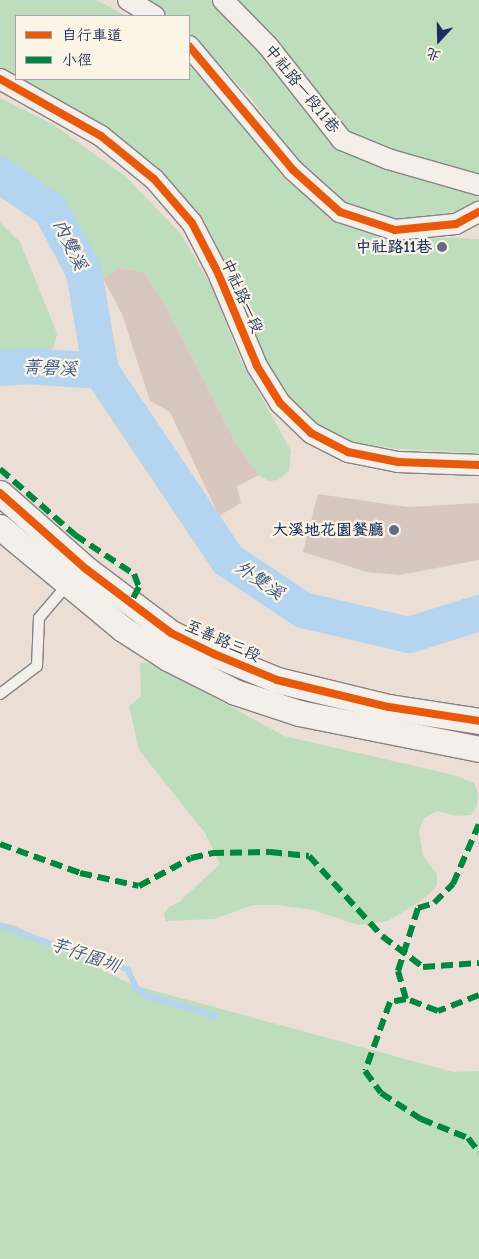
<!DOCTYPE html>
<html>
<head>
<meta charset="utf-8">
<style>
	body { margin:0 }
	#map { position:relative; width:479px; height:1259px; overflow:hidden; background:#ebdfd5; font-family:"Comic Neue","LXGW WenKai TC",sans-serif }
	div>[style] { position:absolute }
	.green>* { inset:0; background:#bdddbd }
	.stream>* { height:6px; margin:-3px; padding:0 3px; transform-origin:3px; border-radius:3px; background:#b4d4ef }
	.river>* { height:36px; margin:-18px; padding:0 18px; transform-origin:18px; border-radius:18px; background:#b4d4ef }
	.building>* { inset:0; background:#d7c7bf }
	.roads { filter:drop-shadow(1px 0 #858387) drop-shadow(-1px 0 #858387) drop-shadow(0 1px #858387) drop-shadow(0 -1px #858387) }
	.service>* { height:10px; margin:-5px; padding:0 5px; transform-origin:5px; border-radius:5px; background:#f4efe9 }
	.minor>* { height:20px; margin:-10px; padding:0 10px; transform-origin:10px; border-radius:10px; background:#f4efe9 }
	.tertiary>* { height:25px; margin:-12.5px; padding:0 12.5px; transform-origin:12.5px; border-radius:12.5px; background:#f4efe9 }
	.quiet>* { height:6px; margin-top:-3px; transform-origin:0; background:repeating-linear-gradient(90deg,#00873e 0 12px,transparent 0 18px) }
	.cycleway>* { height:8px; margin:-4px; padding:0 4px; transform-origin:4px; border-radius:4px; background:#e8590c }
	.dots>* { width:14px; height:14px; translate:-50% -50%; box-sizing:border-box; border:2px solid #fcf5e5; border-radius:50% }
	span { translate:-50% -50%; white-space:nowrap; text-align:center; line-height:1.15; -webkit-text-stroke:4.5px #fcf5e5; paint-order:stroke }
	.street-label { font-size:16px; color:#1b2f5e }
	.poi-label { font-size:16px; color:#1b2f5e; font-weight:700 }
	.right { translate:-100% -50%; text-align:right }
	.water-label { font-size:18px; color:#3b5785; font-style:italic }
	.legend { position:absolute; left:15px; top:15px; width:175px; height:65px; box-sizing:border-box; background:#fcf5e5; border:1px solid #a2a6af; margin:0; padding:6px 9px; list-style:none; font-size:15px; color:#1b2f5e }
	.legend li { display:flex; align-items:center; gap:10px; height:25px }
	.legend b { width:25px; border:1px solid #a2a6af }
	.north { position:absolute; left:414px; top:15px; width:50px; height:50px; -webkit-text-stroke:4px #fcf5e5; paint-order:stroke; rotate:201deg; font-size:14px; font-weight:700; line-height:20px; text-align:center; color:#1b2f5e }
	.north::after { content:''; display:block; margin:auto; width:18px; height:22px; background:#1b2f5e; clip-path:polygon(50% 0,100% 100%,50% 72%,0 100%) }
</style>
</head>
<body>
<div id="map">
	<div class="green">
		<i style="clip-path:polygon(0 0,96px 0,127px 16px,16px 16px,16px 78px,0 69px)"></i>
		<i style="clip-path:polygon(146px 0,479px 0,479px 200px,453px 212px,414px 219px,386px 217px,349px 204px,330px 194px,301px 167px,250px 97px,189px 33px,189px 16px,170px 16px)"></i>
		<i style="clip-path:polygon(189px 65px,261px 140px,387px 236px,479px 239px,479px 453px,399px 449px,352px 442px,319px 426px,283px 394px,200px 220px,17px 79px,189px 79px)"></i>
		<i style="clip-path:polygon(0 98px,54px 125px,126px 177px,180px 233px,210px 283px,239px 356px,291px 451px,289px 471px,278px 480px,268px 481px,259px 475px,238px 447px,167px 308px,145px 273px,120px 268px,103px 278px,86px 261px,73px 231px,53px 207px,33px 186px,9px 169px,0 167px)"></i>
		<i style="clip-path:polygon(0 222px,20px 242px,57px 333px,54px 347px,43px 356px,0 361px)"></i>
		<i style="clip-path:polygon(140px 662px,156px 665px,284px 736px,454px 775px,474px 783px,478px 793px,477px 806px,471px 815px,456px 816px,438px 811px,424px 818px,419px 831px,423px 856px,437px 874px,437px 886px,425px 898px,388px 921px,358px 925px,313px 910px,279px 905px,253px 905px,214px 919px,166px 921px,164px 914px,169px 907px,179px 902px,220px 864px,205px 833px,139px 750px,129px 706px,141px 696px)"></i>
		<i style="clip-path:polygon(0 923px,13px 925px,133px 985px,453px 1072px,479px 1071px,479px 1259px,0 1259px)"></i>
	</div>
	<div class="stream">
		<i style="left:0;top:925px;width:109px;rotate:20.4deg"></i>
		<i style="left:102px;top:963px;width:20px;rotate:11deg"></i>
		<i style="left:122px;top:967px;width:7px;rotate:27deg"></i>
		<i style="left:128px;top:970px;width:20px;rotate:66deg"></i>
		<i style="left:136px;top:988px;width:14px;rotate:34deg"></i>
		<i style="left:148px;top:996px;width:71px;rotate:16.4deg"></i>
	</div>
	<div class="river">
		<i style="left:0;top:175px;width:62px;rotate:34.5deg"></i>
		<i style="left:51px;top:210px;width:70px;rotate:62deg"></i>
		<i style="left:84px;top:272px;width:100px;rotate:80.3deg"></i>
		<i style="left:101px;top:371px;width:228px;rotate:56.1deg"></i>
		<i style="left:228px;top:560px;width:90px;rotate:33.7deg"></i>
		<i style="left:303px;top:610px;width:109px;rotate:13.3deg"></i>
		<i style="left:409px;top:635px;width:73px;rotate:-17.4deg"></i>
		<i style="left:0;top:368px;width:26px;rotate:-4deg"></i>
		<i style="left:26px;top:366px;width:75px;rotate:3.8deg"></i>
	</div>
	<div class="building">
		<i style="clip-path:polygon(120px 268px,145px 273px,167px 308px,238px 447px,259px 475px,237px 486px,241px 503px,219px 516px,170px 412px,150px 401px,122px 314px,103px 278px)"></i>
		<i style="clip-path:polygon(318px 494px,408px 507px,479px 503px,479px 560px,399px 575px,367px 572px,303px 552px)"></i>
	</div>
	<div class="roads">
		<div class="service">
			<i style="left:0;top:694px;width:46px;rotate:-37.1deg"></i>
			<i style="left:37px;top:666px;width:48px;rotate:-87.6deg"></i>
			<i style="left:39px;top:618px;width:43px;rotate:-49.7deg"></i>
		</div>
		<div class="minor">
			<i style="left:128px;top:0;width:31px;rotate:31deg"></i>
			<i style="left:223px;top:0;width:64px;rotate:45.6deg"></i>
			<i style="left:268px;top:46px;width:120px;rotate:51.8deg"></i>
			<i style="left:342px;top:140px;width:50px;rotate:22.4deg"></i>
			<i style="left:388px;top:159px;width:95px;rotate:15.9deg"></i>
			<i style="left:189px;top:46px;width:162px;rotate:50deg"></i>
			<i style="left:293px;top:170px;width:63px;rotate:41.8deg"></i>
			<i style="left:340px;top:212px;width:58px;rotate:18.1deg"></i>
			<i style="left:395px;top:230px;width:61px;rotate:-5.6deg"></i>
			<i style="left:456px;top:224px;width:26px;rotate:-28deg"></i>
			<i style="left:0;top:79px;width:116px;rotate:29.4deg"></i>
			<i style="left:101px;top:136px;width:68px;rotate:39.1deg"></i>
			<i style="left:154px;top:179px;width:58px;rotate:49.2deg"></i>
			<i style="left:192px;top:223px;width:56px;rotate:62.5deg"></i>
			<i style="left:218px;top:273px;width:101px;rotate:67.2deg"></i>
			<i style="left:257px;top:366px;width:44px;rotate:58.1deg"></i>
			<i style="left:280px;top:403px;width:43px;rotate:44.1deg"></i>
			<i style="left:311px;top:433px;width:42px;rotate:27.2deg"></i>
			<i style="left:348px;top:452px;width:51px;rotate:11.3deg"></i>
			<i style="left:398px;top:462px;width:81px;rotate:2.1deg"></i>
		</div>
		<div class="tertiary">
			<i style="left:0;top:493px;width:115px;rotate:41.5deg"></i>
			<i style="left:86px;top:569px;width:106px;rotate:37deg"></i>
			<i style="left:171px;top:633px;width:48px;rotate:26deg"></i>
			<i style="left:214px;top:654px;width:68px;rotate:22.4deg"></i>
			<i style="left:277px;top:680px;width:115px;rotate:13.6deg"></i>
			<i style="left:389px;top:707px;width:91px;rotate:8.8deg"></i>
			<i style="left:0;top:527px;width:160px;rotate:39.7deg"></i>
			<i style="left:123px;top:629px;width:54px;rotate:32.8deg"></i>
			<i style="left:168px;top:658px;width:75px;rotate:26.9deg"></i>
			<i style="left:235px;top:692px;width:67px;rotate:18.2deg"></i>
			<i style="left:299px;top:713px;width:184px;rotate:11.3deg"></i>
		</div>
	</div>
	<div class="quiet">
		<i style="left:0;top:469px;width:100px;rotate:41.3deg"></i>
		<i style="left:75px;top:535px;width:71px;rotate:33.5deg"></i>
		<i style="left:134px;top:574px;width:14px;rotate:69deg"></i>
		<i style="left:139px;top:587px;width:17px;rotate:118deg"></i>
		<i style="left:0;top:844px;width:85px;rotate:19.9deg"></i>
		<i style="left:80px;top:873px;width:60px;rotate:12.4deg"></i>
		<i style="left:139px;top:886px;width:59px;rotate:-28.3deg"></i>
		<i style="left:191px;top:858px;width:22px;rotate:-13deg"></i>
		<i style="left:212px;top:853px;width:58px;rotate:-1deg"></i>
		<i style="left:270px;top:852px;width:39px;rotate:6deg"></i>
		<i style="left:309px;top:856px;width:108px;rotate:47.6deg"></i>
		<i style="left:382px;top:936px;width:51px;rotate:37.1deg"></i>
		<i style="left:423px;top:967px;width:56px;rotate:-4.1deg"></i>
		<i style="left:479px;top:995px;width:44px;rotate:158.7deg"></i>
		<i style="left:438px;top:1011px;width:34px;rotate:-159deg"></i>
		<i style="left:406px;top:999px;width:16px;rotate:169deg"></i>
		<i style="left:390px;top:1002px;width:73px;rotate:109.9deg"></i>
		<i style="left:365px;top:1071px;width:27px;rotate:54deg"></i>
		<i style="left:381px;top:1093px;width:48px;rotate:33deg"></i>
		<i style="left:421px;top:1119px;width:51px;rotate:22deg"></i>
		<i style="left:468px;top:1138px;width:18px;rotate:52deg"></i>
		<i style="left:406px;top:999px;width:29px;rotate:-106deg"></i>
		<i style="left:398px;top:971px;width:66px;rotate:-72.4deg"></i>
		<i style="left:418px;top:908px;width:17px;rotate:-17deg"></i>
		<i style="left:434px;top:903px;width:27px;rotate:-45deg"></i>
		<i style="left:453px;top:884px;width:65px;rotate:-66.6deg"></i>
	</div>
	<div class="cycleway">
		<i style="left:189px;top:46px;width:162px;rotate:50deg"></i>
		<i style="left:293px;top:170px;width:63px;rotate:41.8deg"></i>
		<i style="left:340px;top:212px;width:58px;rotate:18.1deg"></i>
		<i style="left:395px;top:230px;width:61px;rotate:-5.6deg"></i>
		<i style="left:456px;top:224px;width:26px;rotate:-28deg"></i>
		<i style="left:0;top:79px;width:116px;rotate:29.4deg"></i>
		<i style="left:101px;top:136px;width:68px;rotate:39.1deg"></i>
		<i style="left:154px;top:179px;width:58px;rotate:49.2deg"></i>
		<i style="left:192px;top:223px;width:56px;rotate:62.5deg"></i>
		<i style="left:218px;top:273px;width:101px;rotate:67.2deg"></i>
		<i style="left:257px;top:366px;width:44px;rotate:58.1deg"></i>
		<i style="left:280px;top:403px;width:43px;rotate:44.1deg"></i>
		<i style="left:311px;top:433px;width:42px;rotate:27.2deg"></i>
		<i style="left:348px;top:452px;width:51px;rotate:11.3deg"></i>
		<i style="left:398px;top:462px;width:81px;rotate:2.1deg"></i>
		<i style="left:0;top:493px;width:115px;rotate:41.5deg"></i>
		<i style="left:86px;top:569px;width:106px;rotate:37deg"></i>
		<i style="left:171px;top:633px;width:48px;rotate:26deg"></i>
		<i style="left:214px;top:654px;width:68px;rotate:22.4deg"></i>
		<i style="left:277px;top:680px;width:115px;rotate:13.6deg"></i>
		<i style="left:389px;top:707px;width:91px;rotate:8.8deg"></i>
	</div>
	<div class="dots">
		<i style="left:442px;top:247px;background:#646d88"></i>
		<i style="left:394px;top:530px;background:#646d88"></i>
	</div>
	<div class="street-label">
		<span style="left:302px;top:89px;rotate:51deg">中社路一段11巷</span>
		<span style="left:242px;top:296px;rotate:66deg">中社路一段</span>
		<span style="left:223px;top:641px;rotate:24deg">至善路三段</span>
	</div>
	<div class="poi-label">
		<span class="right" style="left:432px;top:247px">中社路11巷</span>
		<span class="right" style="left:384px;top:530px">大溪地花園餐廳</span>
	</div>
	<div class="water-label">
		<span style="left:69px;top:245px;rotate:64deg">內雙溪</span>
		<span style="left:50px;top:369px;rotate:3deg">菁礐溪</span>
		<span style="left:259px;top:581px;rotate:34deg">外雙溪</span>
		<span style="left:85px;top:956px;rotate:19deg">芋仔園圳</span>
	</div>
	<ul class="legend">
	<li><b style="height:6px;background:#e8590c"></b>自行車道</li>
	<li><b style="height:6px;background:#00873e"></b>小徑</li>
	</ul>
	<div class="north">北</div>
</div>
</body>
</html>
